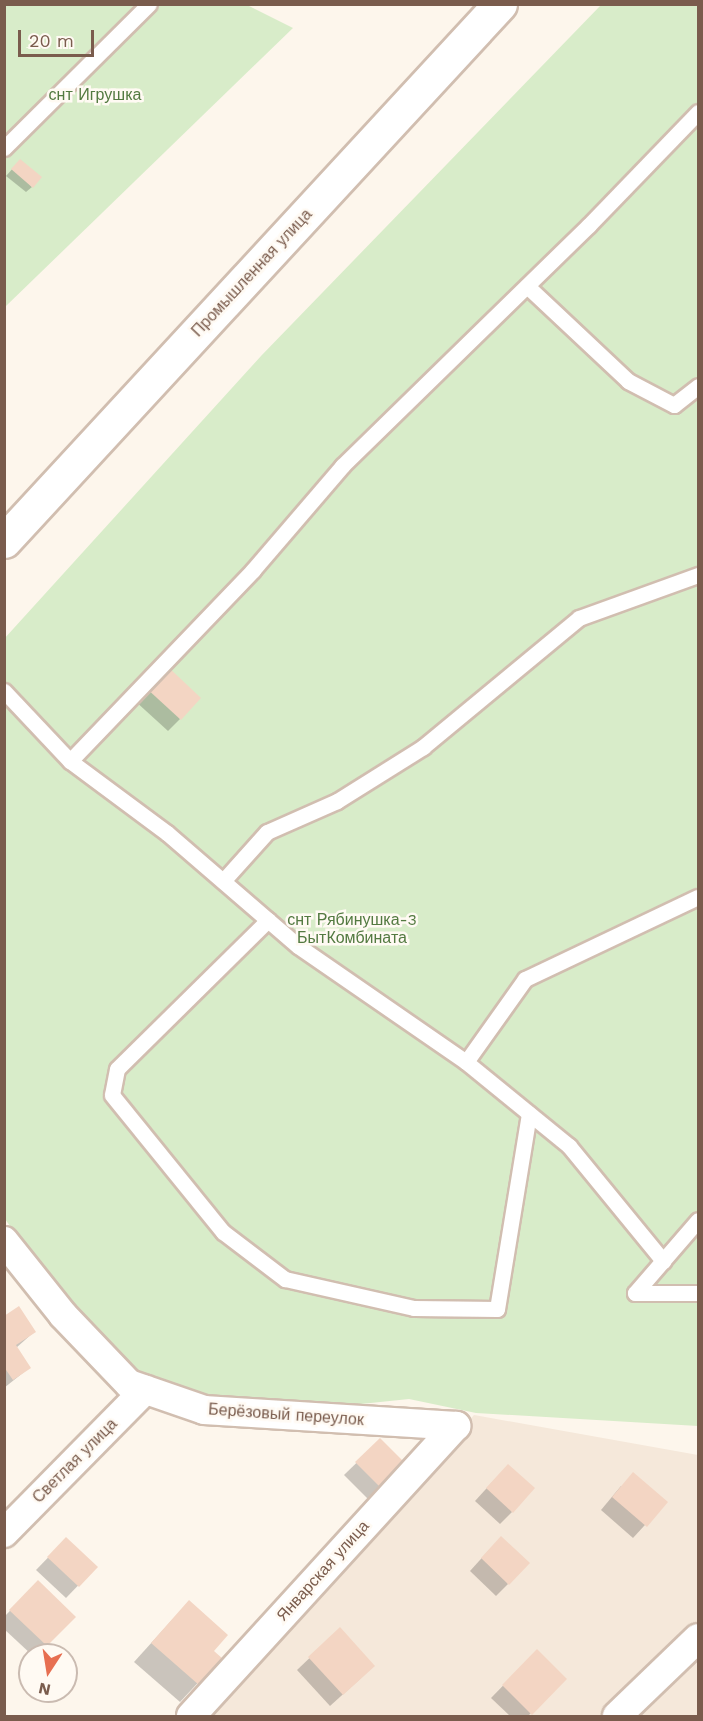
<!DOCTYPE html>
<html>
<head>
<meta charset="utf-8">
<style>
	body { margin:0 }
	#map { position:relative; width:703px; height:1721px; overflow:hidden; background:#fdf6ec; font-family:"Work Sans",sans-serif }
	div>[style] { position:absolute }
	.residential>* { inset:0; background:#f5e8da }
	.green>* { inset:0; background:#d8ecc9 }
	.shadow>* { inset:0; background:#0003 }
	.building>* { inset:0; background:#f3d5c3 }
	.roads { filter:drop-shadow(2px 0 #d1beb0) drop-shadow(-2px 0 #d1beb0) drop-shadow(0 2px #d1beb0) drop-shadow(0 -2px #d1beb0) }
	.service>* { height:15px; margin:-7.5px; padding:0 7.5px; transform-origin:7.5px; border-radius:7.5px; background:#fff }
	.minor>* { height:28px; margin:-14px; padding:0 14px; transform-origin:14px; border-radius:14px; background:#fff }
	.secondary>* { height:33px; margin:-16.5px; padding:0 16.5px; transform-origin:16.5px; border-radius:16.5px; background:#fff }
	span { translate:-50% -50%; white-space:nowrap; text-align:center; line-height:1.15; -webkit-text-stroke:5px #fffaf3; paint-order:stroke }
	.park-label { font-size:16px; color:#537a41 }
	.street-label { font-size:16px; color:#7a5c4d }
	.frame { position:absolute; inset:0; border:6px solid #7a5c4d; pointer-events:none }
	.north { position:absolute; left:18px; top:1643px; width:60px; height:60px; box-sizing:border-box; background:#fffaf3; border:2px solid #cabbb1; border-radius:50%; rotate:192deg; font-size:16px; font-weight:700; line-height:24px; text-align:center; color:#7a5c4d }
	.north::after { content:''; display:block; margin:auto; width:21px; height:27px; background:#e76f51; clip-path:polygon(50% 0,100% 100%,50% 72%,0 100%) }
	.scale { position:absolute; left:18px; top:30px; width:76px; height:27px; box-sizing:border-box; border:3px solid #7a5c4d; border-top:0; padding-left:8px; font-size:18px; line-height:21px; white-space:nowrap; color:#7a5c4d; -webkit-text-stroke:4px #fffaf3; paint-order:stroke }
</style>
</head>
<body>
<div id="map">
	<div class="residential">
		<i style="clip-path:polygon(474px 1415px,698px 1455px,698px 1716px,198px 1716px)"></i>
	</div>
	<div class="green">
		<i style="clip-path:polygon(5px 5px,247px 5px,293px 28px,5px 307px)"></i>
		<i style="clip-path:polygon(601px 5px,698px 5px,698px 1426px,476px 1413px,409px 1399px,332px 1407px,182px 1401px,116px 1373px,5px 1219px,4px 639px,261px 356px)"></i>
	</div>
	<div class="shadow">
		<i style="clip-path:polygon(14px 167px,32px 187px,26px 192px,6px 176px)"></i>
		<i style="clip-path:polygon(154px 679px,180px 719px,168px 731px,134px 700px)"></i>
		<i style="clip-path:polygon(4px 1317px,34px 1332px,16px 1348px,29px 1368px,4px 1388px)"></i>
		<i style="clip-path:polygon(380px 1440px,406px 1466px,370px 1501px,344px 1475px)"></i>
		<i style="clip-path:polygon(496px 1478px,512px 1512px,500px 1524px,475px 1501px)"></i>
		<i style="clip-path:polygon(621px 1486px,666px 1502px,633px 1538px,601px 1510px)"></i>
		<i style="clip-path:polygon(66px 1539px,96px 1567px,66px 1598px,36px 1570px)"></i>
		<i style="clip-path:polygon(489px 1550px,508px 1584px,496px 1596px,470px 1571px)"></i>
		<i style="clip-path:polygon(38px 1582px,74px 1617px,32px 1655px,4px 1629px,4px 1617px)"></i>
		<i style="clip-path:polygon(172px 1620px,220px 1659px,180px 1702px,134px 1662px)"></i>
		<i style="clip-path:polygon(340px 1629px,361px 1678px,330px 1706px,297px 1670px)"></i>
		<i style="clip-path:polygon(537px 1651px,565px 1679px,528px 1716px,510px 1716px,491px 1698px)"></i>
	</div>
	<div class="building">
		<i style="clip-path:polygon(20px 159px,42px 177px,33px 188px,11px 169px)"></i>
		<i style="clip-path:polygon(166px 665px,201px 698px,181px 720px,145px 687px)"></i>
		<i style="clip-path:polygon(19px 1306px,36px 1332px,16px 1345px,31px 1368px,13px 1380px,4px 1367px,4px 1316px)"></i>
		<i style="clip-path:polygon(380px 1438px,408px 1466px,383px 1490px,355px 1462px)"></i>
		<i style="clip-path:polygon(508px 1464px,535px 1488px,513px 1513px,486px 1488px)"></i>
		<i style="clip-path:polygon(633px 1472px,668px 1502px,647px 1527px,612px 1497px)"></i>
		<i style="clip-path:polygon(501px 1536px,530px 1563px,509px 1585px,481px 1558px)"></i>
		<i style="clip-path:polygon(66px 1537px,98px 1567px,79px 1587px,47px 1557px)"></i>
		<i style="clip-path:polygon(38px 1580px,76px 1617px,47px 1646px,9px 1610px)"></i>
		<i style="clip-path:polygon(189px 1600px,228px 1635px,214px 1651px,223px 1659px,199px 1685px,151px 1643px)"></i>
		<i style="clip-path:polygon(340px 1627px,375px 1666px,343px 1695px,308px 1657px)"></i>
		<i style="clip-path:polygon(537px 1649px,567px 1679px,532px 1715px,502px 1685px)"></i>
	</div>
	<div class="roads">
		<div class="service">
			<i style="left:4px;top:148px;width:204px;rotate:-44.8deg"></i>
			<i style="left:527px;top:286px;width:139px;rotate:43.2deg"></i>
			<i style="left:628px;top:381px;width:52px;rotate:27.6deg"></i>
			<i style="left:674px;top:405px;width:31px;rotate:-38deg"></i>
			<i style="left:4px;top:691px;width:96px;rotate:46.7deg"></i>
			<i style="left:70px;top:761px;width:121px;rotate:36.6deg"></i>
			<i style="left:167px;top:833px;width:173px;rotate:40.8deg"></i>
			<i style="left:298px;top:946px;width:204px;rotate:34.6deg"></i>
			<i style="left:466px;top:1062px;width:133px;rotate:39.2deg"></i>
			<i style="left:569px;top:1146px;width:149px;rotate:50.7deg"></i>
			<i style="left:70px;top:761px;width:265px;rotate:-46.2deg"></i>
			<i style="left:253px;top:570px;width:137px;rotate:-49.4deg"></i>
			<i style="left:342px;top:466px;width:345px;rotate:-44.3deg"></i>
			<i style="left:589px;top:225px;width:157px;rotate:-46deg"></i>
			<i style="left:223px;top:881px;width:66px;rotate:-48.1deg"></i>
			<i style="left:267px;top:832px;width:77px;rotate:-23.9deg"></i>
			<i style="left:337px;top:801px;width:102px;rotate:-32.1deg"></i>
			<i style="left:423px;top:747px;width:202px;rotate:-39.6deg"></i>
			<i style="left:579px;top:618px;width:127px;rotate:-19.9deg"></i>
			<i style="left:268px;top:920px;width:212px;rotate:135.4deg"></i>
			<i style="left:117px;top:1069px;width:26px;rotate:101deg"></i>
			<i style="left:112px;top:1095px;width:176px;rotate:51deg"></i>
			<i style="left:223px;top:1232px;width:78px;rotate:37.2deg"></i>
			<i style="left:285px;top:1279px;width:132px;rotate:12.7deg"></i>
			<i style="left:414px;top:1308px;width:83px;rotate:0.7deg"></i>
			<i style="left:497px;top:1309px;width:198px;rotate:-80.7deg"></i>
			<i style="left:466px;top:1062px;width:102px;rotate:-54.6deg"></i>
			<i style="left:525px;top:979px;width:191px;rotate:-25.4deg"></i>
			<i style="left:635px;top:1293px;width:96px;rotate:-49.2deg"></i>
			<i style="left:635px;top:1293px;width:63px"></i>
		</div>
		<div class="minor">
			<i style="left:4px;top:1241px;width:95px;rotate:51.4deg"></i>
			<i style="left:63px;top:1315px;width:95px;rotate:46.3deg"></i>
			<i style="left:129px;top:1384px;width:79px;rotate:19.1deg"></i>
			<i style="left:204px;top:1410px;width:253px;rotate:3.6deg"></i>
			<i style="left:4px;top:1533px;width:201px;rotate:-45.4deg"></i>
			<i style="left:191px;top:1716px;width:393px;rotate:-47.6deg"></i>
			<i style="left:617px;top:1716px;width:112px;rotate:-43.9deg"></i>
		</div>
		<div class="secondary">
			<i style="left:4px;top:541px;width:731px;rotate:-47.27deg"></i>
		</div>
	</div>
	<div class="park-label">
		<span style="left:95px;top:95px">снт Игрушка</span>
		<span style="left:352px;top:929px">снт Рябинушка-3<br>БытКомбината</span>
	</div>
	<div class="street-label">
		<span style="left:252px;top:273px;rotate:-47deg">Промышленная улица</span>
		<span style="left:286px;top:1415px;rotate:4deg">Берёзовый переулок</span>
		<span style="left:75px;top:1461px;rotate:-45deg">Светлая улица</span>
		<span style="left:323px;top:1571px;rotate:-48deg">Январская улица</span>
	</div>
	<div class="frame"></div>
	<div class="north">N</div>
	<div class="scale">20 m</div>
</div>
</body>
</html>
